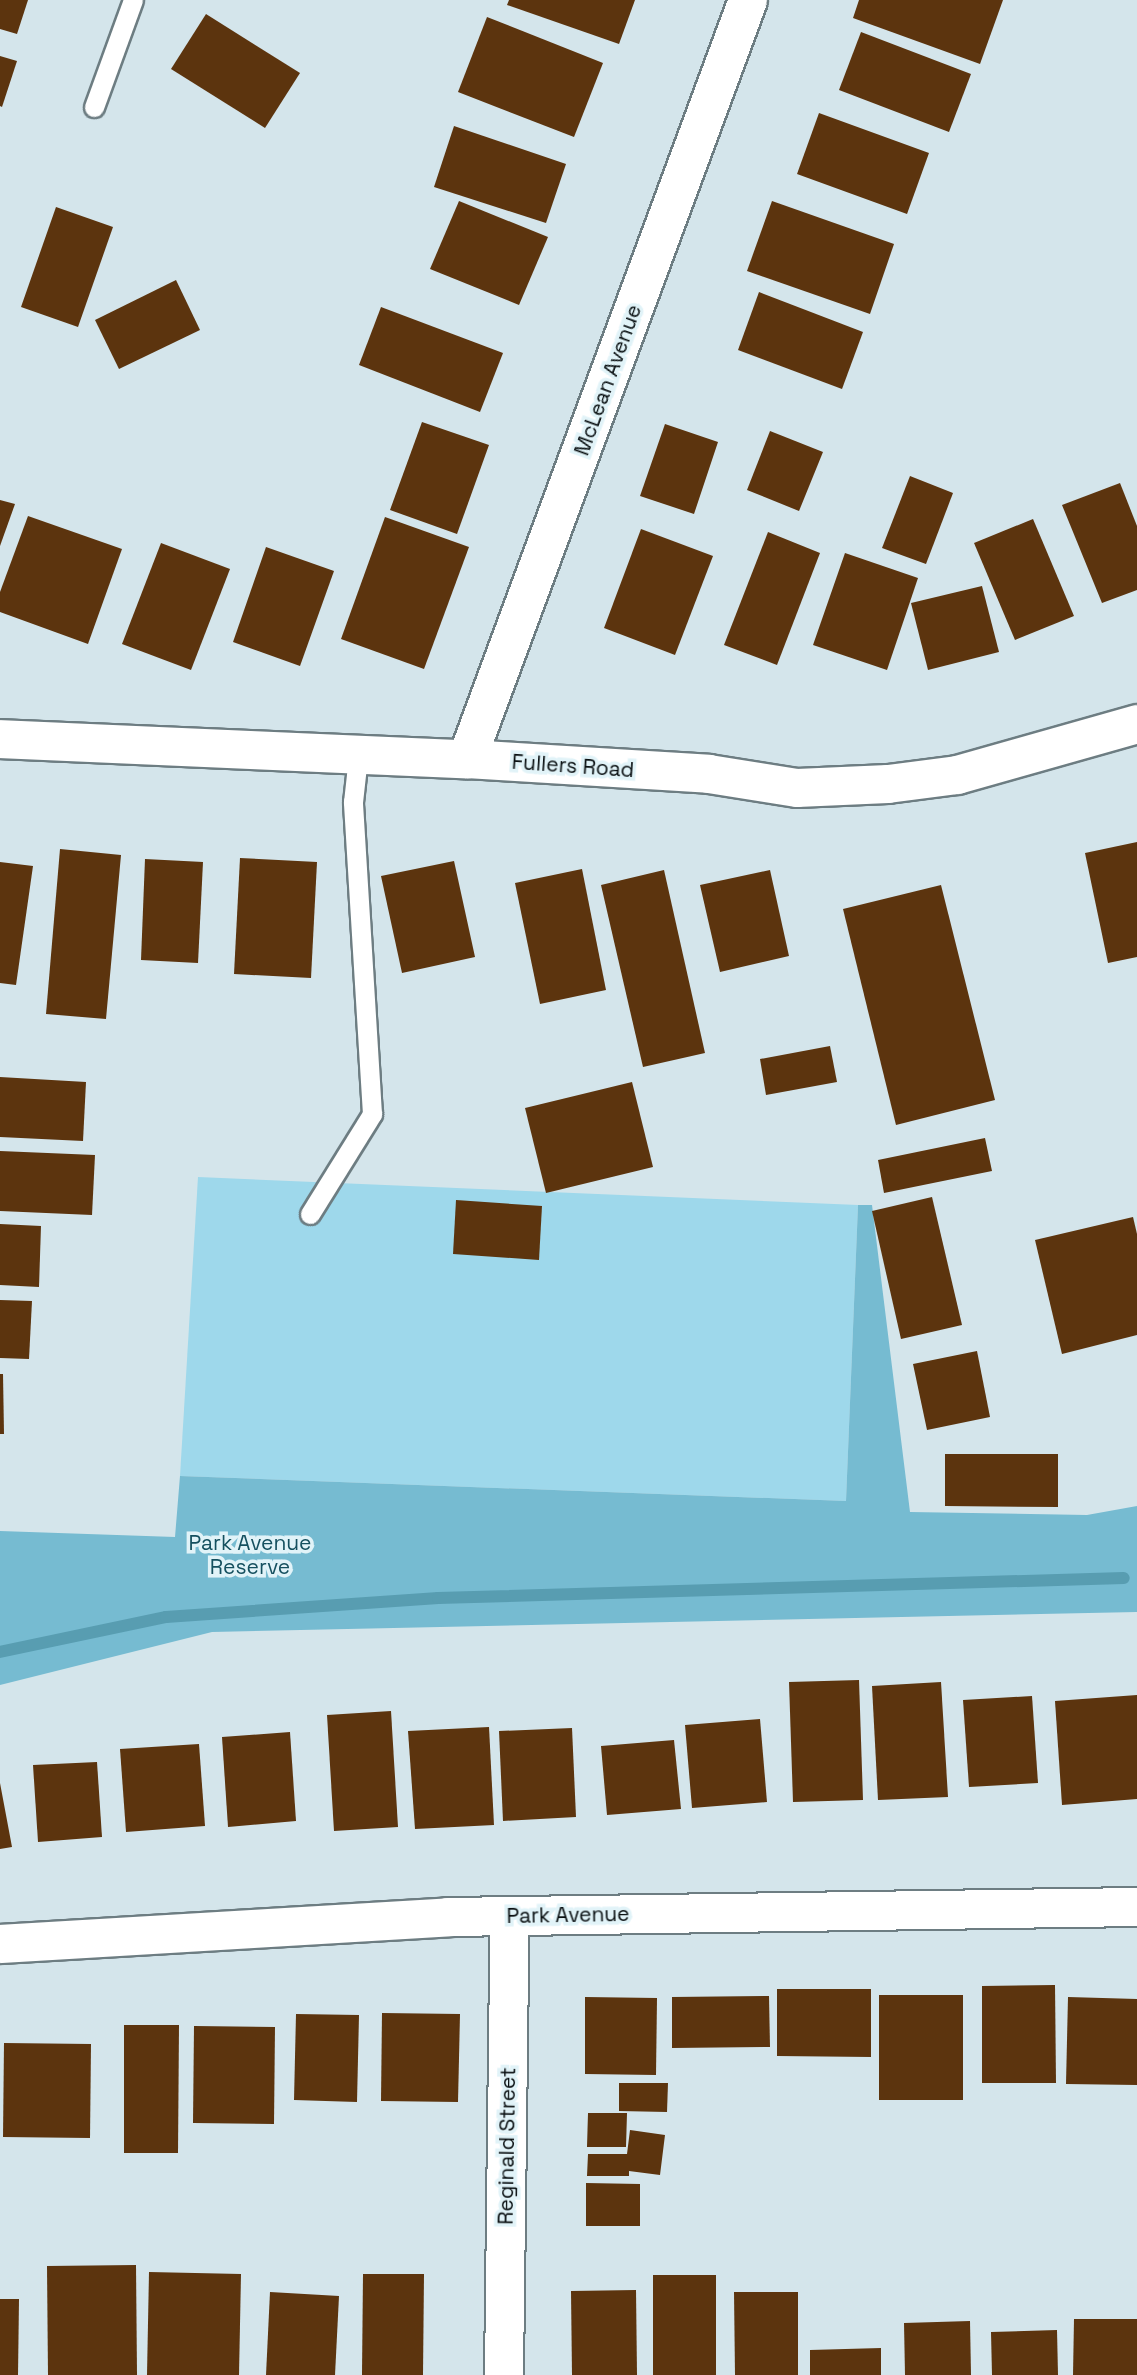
<!DOCTYPE html>
<html>
<head>
<meta charset="utf-8">
<style>
	body { margin:0 }
	#map { position:relative; width:1137px; height:2375px; overflow:hidden; background:#d4e5eb; font-family:"Space Grotesk",sans-serif }
	div>[style] { position:absolute }
	.green>* { inset:0; background:#9ed8eb }
	.forest>* { inset:0; background:#76bbd1 }
	.stream>* { height:12px; margin:-6px; padding:0 6px; transform-origin:6px; border-radius:6px; background:#589db1 }
	.building>* { inset:0; background:#5c340e }
	.roads { filter:drop-shadow(2px 0 #6d7d82) drop-shadow(-2px 0 #6d7d82) drop-shadow(0 2px #6d7d82) drop-shadow(0 -2px #6d7d82) }
	.service>* { height:19px; margin:-9.5px; padding:0 9.5px; transform-origin:9.5px; border-radius:9.5px; background:#fff }
	.minor>* { height:38px; margin:-19px; padding:0 19px; transform-origin:19px; border-radius:19px; background:#fff }
	.primary>* { height:38px; margin:-19px; padding:0 19px; transform-origin:19px; border-radius:19px; background:#fff }
	span { translate:-50% -50%; white-space:nowrap; text-align:center; line-height:1.15; -webkit-text-stroke:7px #e1f3f8; paint-order:stroke }
	.street-label { font-size:21px; color:#070d0f }
	.park-label { font-size:21px; color:#15505f }
</style>
</head>
<body>
<div id="map">
	<div class="green">
		<i style="clip-path:polygon(198px 1177px,858px 1205px,846px 1501px,180px 1476px)"></i>
	</div>
	<div class="forest">
		<i style="clip-path:polygon(858px 1205px,872px 1205px,910px 1512px,1087px 1515px,1137px 1506px,1137px 1612px,212px 1632px,0 1685px,0 1531px,175px 1537px,180px 1476px,846px 1501px)"></i>
	</div>
	<div class="stream">
		<i style="left:0;top:1652px;width:170px;rotate:-11.9deg"></i>
		<i style="left:166px;top:1617px;width:273px;rotate:-4deg"></i>
		<i style="left:438px;top:1598px;width:686px;rotate:-1.67deg"></i>
	</div>
	<div class="building">
		<i style="clip-path:polygon(0 0,28px 0,17px 34px,0 29px)"></i>
		<i style="clip-path:polygon(509px 0,635px 0,619px 44px,507px 5px)"></i>
		<i style="clip-path:polygon(859px 0,1003px 0,980px 64px,853px 18px)"></i>
		<i style="clip-path:polygon(206px 14px,300px 73px,265px 128px,171px 69px)"></i>
		<i style="clip-path:polygon(487px 17px,603px 63px,574px 137px,458px 92px)"></i>
		<i style="clip-path:polygon(861px 32px,971px 74px,949px 132px,839px 90px)"></i>
		<i style="clip-path:polygon(0 56px,17px 61px,2px 107px,0 106px)"></i>
		<i style="clip-path:polygon(819px 113px,929px 153px,907px 214px,797px 174px)"></i>
		<i style="clip-path:polygon(454px 126px,566px 164px,546px 223px,434px 187px)"></i>
		<i style="clip-path:polygon(459px 201px,548px 237px,519px 305px,430px 269px)"></i>
		<i style="clip-path:polygon(772px 201px,894px 244px,870px 314px,747px 271px)"></i>
		<i style="clip-path:polygon(56px 207px,113px 227px,78px 327px,21px 307px)"></i>
		<i style="clip-path:polygon(176px 280px,200px 330px,119px 369px,95px 320px)"></i>
		<i style="clip-path:polygon(759px 292px,863px 332px,842px 389px,738px 350px)"></i>
		<i style="clip-path:polygon(381px 307px,503px 353px,480px 412px,359px 365px)"></i>
		<i style="clip-path:polygon(422px 422px,489px 445px,457px 534px,390px 510px)"></i>
		<i style="clip-path:polygon(665px 424px,718px 442px,694px 514px,640px 496px)"></i>
		<i style="clip-path:polygon(770px 431px,823px 452px,799px 511px,747px 490px)"></i>
		<i style="clip-path:polygon(910px 476px,953px 493px,926px 564px,882px 548px)"></i>
		<i style="clip-path:polygon(1120px 483px,1137px 526px,1137px 590px,1102px 603px,1062px 505px)"></i>
		<i style="clip-path:polygon(0 500px,15px 504px,0 546px)"></i>
		<i style="clip-path:polygon(28px 516px,122px 549px,88px 644px,0 612px,0 592px)"></i>
		<i style="clip-path:polygon(385px 517px,469px 547px,424px 669px,341px 639px)"></i>
		<i style="clip-path:polygon(1033px 519px,1074px 616px,1015px 640px,974px 543px)"></i>
		<i style="clip-path:polygon(641px 529px,713px 556px,675px 655px,604px 628px)"></i>
		<i style="clip-path:polygon(768px 532px,820px 553px,777px 665px,724px 645px)"></i>
		<i style="clip-path:polygon(161px 543px,230px 569px,191px 670px,122px 644px)"></i>
		<i style="clip-path:polygon(266px 547px,334px 571px,300px 666px,233px 642px)"></i>
		<i style="clip-path:polygon(845px 553px,918px 578px,887px 670px,813px 645px)"></i>
		<i style="clip-path:polygon(982px 586px,999px 652px,928px 670px,911px 603px)"></i>
		<i style="clip-path:polygon(1137px 842px,1137px 957px,1108px 963px,1085px 853px)"></i>
		<i style="clip-path:polygon(60px 849px,121px 855px,106px 1019px,46px 1014px)"></i>
		<i style="clip-path:polygon(240px 858px,317px 862px,311px 978px,234px 974px)"></i>
		<i style="clip-path:polygon(145px 859px,203px 862px,198px 963px,141px 960px)"></i>
		<i style="clip-path:polygon(454px 861px,475px 957px,402px 973px,381px 876px)"></i>
		<i style="clip-path:polygon(0 862px,33px 866px,16px 985px,0 983px)"></i>
		<i style="clip-path:polygon(582px 869px,606px 990px,540px 1004px,515px 883px)"></i>
		<i style="clip-path:polygon(664px 870px,705px 1053px,643px 1067px,601px 885px)"></i>
		<i style="clip-path:polygon(770px 870px,789px 956px,720px 972px,700px 885px)"></i>
		<i style="clip-path:polygon(941px 885px,995px 1100px,896px 1125px,843px 909px)"></i>
		<i style="clip-path:polygon(830px 1046px,837px 1082px,766px 1095px,760px 1059px)"></i>
		<i style="clip-path:polygon(0 1077px,86px 1082px,83px 1141px,0 1137px)"></i>
		<i style="clip-path:polygon(632px 1082px,653px 1167px,546px 1193px,525px 1108px)"></i>
		<i style="clip-path:polygon(985px 1138px,992px 1171px,884px 1193px,878px 1160px)"></i>
		<i style="clip-path:polygon(0 1151px,95px 1155px,92px 1215px,0 1211px)"></i>
		<i style="clip-path:polygon(932px 1197px,962px 1325px,901px 1339px,872px 1211px)"></i>
		<i style="clip-path:polygon(456px 1200px,542px 1206px,539px 1260px,453px 1254px)"></i>
		<i style="clip-path:polygon(1133px 1217px,1137px 1234px,1137px 1335px,1062px 1354px,1035px 1240px)"></i>
		<i style="clip-path:polygon(0 1224px,41px 1226px,39px 1287px,0 1285px)"></i>
		<i style="clip-path:polygon(0 1300px,32px 1301px,29px 1359px,0 1358px)"></i>
		<i style="clip-path:polygon(977px 1351px,990px 1417px,927px 1430px,913px 1364px)"></i>
		<i style="clip-path:polygon(0 1374px,3px 1374px,4px 1434px,0 1434px)"></i>
		<i style="clip-path:polygon(945px 1454px,1058px 1454px,1058px 1507px,945px 1506px)"></i>
		<i style="clip-path:polygon(859px 1680px,863px 1800px,793px 1802px,789px 1682px)"></i>
		<i style="clip-path:polygon(941px 1682px,948px 1797px,878px 1800px,872px 1686px)"></i>
		<i style="clip-path:polygon(1137px 1695px,1137px 1799px,1062px 1805px,1055px 1701px)"></i>
		<i style="clip-path:polygon(1032px 1696px,1038px 1783px,969px 1787px,963px 1700px)"></i>
		<i style="clip-path:polygon(391px 1711px,398px 1827px,334px 1831px,327px 1715px)"></i>
		<i style="clip-path:polygon(760px 1719px,767px 1802px,692px 1808px,685px 1725px)"></i>
		<i style="clip-path:polygon(489px 1727px,494px 1825px,415px 1829px,408px 1731px)"></i>
		<i style="clip-path:polygon(572px 1728px,576px 1817px,503px 1821px,499px 1731px)"></i>
		<i style="clip-path:polygon(290px 1732px,296px 1821px,228px 1827px,222px 1737px)"></i>
		<i style="clip-path:polygon(674px 1740px,681px 1809px,607px 1815px,601px 1746px)"></i>
		<i style="clip-path:polygon(199px 1744px,205px 1826px,126px 1832px,120px 1749px)"></i>
		<i style="clip-path:polygon(97px 1762px,102px 1837px,38px 1842px,33px 1765px)"></i>
		<i style="clip-path:polygon(0 1783px,12px 1847px,0 1849px)"></i>
		<i style="clip-path:polygon(1055px 1985px,1056px 2083px,982px 2083px,982px 1986px)"></i>
		<i style="clip-path:polygon(777px 1989px,871px 1989px,871px 2057px,777px 2056px)"></i>
		<i style="clip-path:polygon(879px 1995px,963px 1995px,963px 2100px,879px 2100px)"></i>
		<i style="clip-path:polygon(769px 1996px,770px 2047px,672px 2048px,672px 1997px)"></i>
		<i style="clip-path:polygon(585px 1997px,657px 1998px,656px 2075px,585px 2074px)"></i>
		<i style="clip-path:polygon(1068px 1997px,1137px 1999px,1137px 2085px,1066px 2084px)"></i>
		<i style="clip-path:polygon(382px 2013px,460px 2014px,458px 2102px,381px 2101px)"></i>
		<i style="clip-path:polygon(296px 2014px,359px 2015px,357px 2102px,294px 2100px)"></i>
		<i style="clip-path:polygon(124px 2025px,179px 2025px,178px 2153px,124px 2153px)"></i>
		<i style="clip-path:polygon(194px 2026px,275px 2027px,274px 2124px,193px 2123px)"></i>
		<i style="clip-path:polygon(4px 2043px,91px 2044px,90px 2138px,3px 2137px)"></i>
		<i style="clip-path:polygon(619px 2083px,668px 2083px,667px 2112px,619px 2111px)"></i>
		<i style="clip-path:polygon(588px 2113px,627px 2113px,626px 2147px,587px 2147px)"></i>
		<i style="clip-path:polygon(630px 2130px,665px 2135px,660px 2175px,629px 2171px,629px 2176px,587px 2176px,588px 2154px,627px 2154px)"></i>
		<i style="clip-path:polygon(586px 2183px,640px 2184px,640px 2226px,586px 2226px)"></i>
		<i style="clip-path:polygon(136px 2265px,137px 2375px,48px 2375px,47px 2266px)"></i>
		<i style="clip-path:polygon(149px 2272px,241px 2274px,239px 2375px,147px 2375px)"></i>
		<i style="clip-path:polygon(363px 2274px,424px 2274px,423px 2375px,362px 2375px)"></i>
		<i style="clip-path:polygon(653px 2275px,716px 2275px,716px 2375px,653px 2375px)"></i>
		<i style="clip-path:polygon(636px 2290px,637px 2375px,572px 2375px,571px 2291px)"></i>
		<i style="clip-path:polygon(270px 2292px,339px 2296px,335px 2375px,266px 2375px)"></i>
		<i style="clip-path:polygon(734px 2292px,798px 2292px,798px 2375px,735px 2375px)"></i>
		<i style="clip-path:polygon(0 2299px,19px 2299px,18px 2375px,0 2375px)"></i>
		<i style="clip-path:polygon(1074px 2319px,1137px 2319px,1137px 2375px,1073px 2375px)"></i>
		<i style="clip-path:polygon(970px 2321px,971px 2375px,905px 2375px,904px 2323px)"></i>
		<i style="clip-path:polygon(1057px 2330px,1058px 2375px,992px 2375px,991px 2332px)"></i>
		<i style="clip-path:polygon(881px 2348px,881px 2375px,810px 2375px,810px 2350px)"></i>
	</div>
	<div class="roads">
		<div class="service">
			<i style="left:94px;top:107px;width:114px;rotate:-70deg"></i>
			<i style="left:310px;top:1214px;width:118px;rotate:-58.2deg"></i>
			<i style="left:372px;top:1114px;width:313px;rotate:-93.5deg"></i>
			<i style="left:353px;top:802px;width:45px;rotate:-83.7deg"></i>
		</div>
		<div class="minor">
			<i style="left:467px;top:759px;width:809px;rotate:-69.68deg"></i>
			<i style="left:0;top:1944px;width:449px;rotate:-3.4deg"></i>
			<i style="left:448px;top:1917px;width:689px;rotate:-0.83deg"></i>
			<i style="left:504px;top:2375px;width:459px;rotate:-89.3deg"></i>
		</div>
		<div class="primary">
			<i style="left:0;top:739px;width:467px;rotate:2.5deg"></i>
			<i style="left:467px;top:759px;width:242px;rotate:3.5deg"></i>
			<i style="left:709px;top:774px;width:89px;rotate:9deg"></i>
			<i style="left:797px;top:788px;width:91px;rotate:-2.5deg"></i>
			<i style="left:888px;top:784px;width:70px;rotate:-7.4deg"></i>
			<i style="left:957px;top:775px;width:187px;rotate:-15.8deg"></i>
		</div>
	</div>
	<div class="street-label">
		<span style="left:608px;top:380px;rotate:-70deg">McLean Avenue</span>
		<span style="left:573px;top:766px;rotate:4deg">Fullers Road</span>
		<span style="left:568px;top:1915px;rotate:-1deg">Park Avenue</span>
		<span style="left:507px;top:2146px;rotate:-89deg">Reginald Street</span>
	</div>
	<div class="park-label">
		<span style="left:250px;top:1555px">Park Avenue<br>Reserve</span>
	</div>
</div>
</body>
</html>
